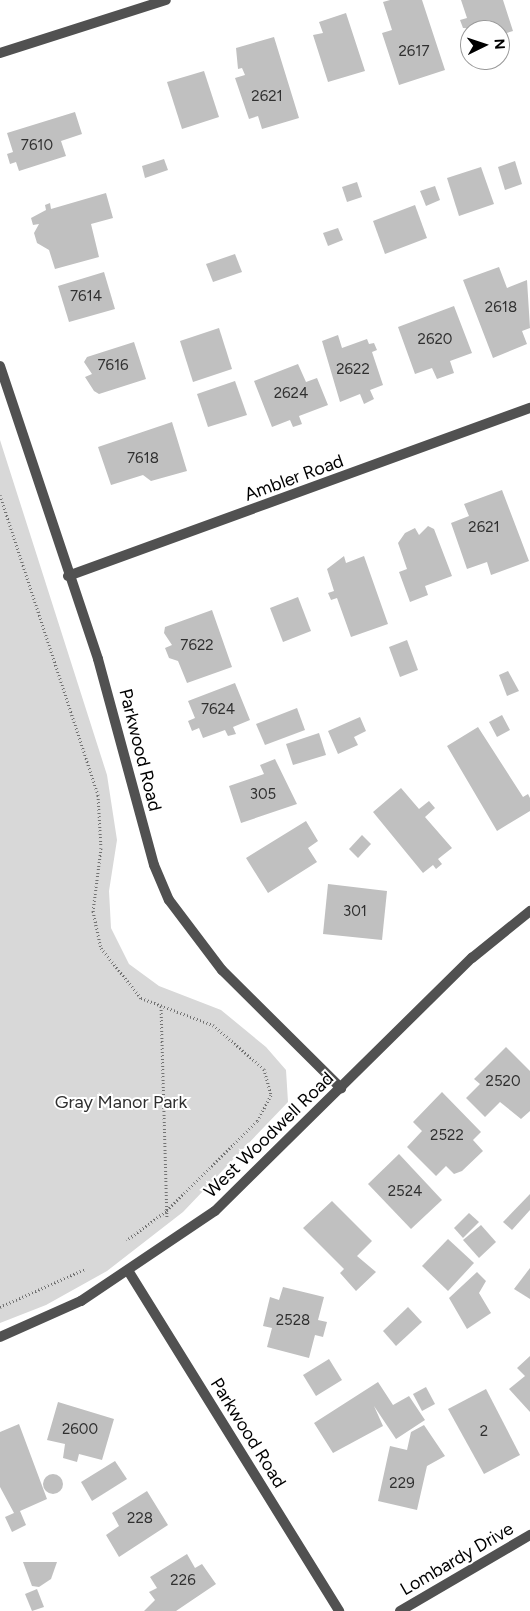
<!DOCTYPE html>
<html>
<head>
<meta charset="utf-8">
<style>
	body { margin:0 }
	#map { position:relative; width:530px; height:1611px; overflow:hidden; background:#fff; font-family:Figtree,sans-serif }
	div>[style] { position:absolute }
	.green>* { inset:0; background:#d8d8d8 }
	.building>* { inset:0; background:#c0c0c0 }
	.round { border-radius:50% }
	.path>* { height:3px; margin-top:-1.5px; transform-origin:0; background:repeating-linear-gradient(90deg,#737373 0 1px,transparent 0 3.5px) }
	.street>* { height:10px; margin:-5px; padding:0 5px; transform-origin:5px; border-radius:5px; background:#515151 }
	span { translate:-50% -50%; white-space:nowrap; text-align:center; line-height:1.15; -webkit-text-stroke:4px #fff; paint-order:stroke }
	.number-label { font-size:15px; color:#303030 }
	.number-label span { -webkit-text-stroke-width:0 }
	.street-label { font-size:18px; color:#000 }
	.park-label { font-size:18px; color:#2f2f2f }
	.north { position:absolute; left:460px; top:20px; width:50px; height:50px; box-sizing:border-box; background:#fff; border:1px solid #999; border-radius:50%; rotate:86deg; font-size:14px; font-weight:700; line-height:20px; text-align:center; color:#000 }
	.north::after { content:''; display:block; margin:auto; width:18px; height:22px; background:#000; clip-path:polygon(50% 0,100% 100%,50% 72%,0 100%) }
</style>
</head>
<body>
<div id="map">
	<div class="green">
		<i style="clip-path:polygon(0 440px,107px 775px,117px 840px,109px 891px,111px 928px,129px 964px,159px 986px,221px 1010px,266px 1047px,286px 1070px,288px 1102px,183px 1212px,107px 1271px,46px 1305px,0 1323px)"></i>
	</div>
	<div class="building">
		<i style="clip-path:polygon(390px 0,422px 0,445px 70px,399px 85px,382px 33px,392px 30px,383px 2px)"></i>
		<i style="clip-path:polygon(461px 0,503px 0,513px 31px,500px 35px,500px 30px,463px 28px,460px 20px,467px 18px)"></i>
		<i style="clip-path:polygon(346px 13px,365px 71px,328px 82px,313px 35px,323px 33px,319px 22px)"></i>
		<i style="clip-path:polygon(274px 37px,299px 118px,262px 129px,258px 116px,249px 119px,235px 78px,245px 75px,242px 68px,238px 69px,236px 48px)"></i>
		<i style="clip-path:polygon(204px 71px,219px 117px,182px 129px,167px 82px)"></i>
		<i style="clip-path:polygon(75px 112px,82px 134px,61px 141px,66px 156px,19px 171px,16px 162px,10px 164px,7px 154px,13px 152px,7px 133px)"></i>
		<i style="clip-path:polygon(164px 159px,168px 170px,145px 178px,142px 166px)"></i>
		<i style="clip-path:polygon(515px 161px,522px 184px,505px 190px,498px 167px)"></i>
		<i style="clip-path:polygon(481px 167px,494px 204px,459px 216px,447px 178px)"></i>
		<i style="clip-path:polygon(357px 182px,362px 197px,347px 202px,342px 187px)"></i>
		<i style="clip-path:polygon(435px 186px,440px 200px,426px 206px,420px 191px)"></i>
		<i style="clip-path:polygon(106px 193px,113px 218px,91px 224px,99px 257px,55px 269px,49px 250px,37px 243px,34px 233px,39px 224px,33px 225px,31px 218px,46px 210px,45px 205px,50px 203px,51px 209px)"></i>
		<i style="clip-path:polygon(415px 205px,427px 238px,385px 254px,373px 221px)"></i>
		<i style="clip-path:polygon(338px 228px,343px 240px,328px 246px,323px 233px)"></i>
		<i style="clip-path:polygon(235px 254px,242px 272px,213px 282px,206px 264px)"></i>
		<i style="clip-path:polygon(499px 267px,507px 288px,527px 280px,530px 328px,522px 331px,527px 344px,493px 358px,463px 280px)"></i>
		<i style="clip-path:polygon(104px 272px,115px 309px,69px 322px,58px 286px)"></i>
		<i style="clip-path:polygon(454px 306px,472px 353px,450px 361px,454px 373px,437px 379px,432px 368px,415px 374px,398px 327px)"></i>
		<i style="clip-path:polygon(219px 328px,232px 369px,193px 382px,180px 341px)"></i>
		<i style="clip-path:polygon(338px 335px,342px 348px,367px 339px,369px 344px,374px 343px,377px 350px,372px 352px,383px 385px,370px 390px,374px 399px,364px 404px,360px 394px,340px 402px,322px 341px)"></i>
		<i style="clip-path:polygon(134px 342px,146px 379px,99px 394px,94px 391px,85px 377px,92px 374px,84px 362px,87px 357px)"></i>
		<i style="clip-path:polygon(298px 364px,306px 382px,317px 378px,328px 405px,299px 416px,302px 424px,293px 427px,290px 420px,272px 427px,254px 381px)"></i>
		<i style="clip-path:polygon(235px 381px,247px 415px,208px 427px,197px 394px)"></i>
		<i style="clip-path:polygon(172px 422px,187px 471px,151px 481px,143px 475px,111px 485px,98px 447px)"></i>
		<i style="clip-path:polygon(502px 490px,529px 561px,491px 575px,487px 562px,467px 569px,451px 523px,469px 516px,464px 504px)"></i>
		<i style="clip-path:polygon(428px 526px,434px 529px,452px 576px,425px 586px,428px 595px,410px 602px,399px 572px,407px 569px,398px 543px,405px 533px,415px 528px,419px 535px)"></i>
		<i style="clip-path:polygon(344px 556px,346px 563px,364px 556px,388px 624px,351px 637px,337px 598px,331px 600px,328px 593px,334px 591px,327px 569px)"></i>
		<i style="clip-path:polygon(298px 597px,311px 631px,283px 642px,270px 608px)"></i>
		<i style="clip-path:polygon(212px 610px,232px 667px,187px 683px,178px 661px,169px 658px,165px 648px,172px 645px,164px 633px,165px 627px)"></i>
		<i style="clip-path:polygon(407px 640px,418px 670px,400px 677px,389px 647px)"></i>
		<i style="clip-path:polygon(508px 671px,519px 691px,507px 696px,499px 675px)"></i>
		<i style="clip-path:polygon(235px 683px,250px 720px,233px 727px,236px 734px,228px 736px,225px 730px,203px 738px,199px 728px,192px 731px,188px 721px,195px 718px,188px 701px)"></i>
		<i style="clip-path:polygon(297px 708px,305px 730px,265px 745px,256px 724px)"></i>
		<i style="clip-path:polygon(502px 715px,510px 730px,497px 737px,489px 722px)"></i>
		<i style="clip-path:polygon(360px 717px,366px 731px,354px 737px,358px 745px,338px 754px,328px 731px)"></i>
		<i style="clip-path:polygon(478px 727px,523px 797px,528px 794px,530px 798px,530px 811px,497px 831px,447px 746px)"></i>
		<i style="clip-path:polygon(319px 733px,326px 755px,293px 765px,286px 744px)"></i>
		<i style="clip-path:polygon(275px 759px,297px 804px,241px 823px,229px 786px,264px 774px,260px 765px)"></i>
		<i style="clip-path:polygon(401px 788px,419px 809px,429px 801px,435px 808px,425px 817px,452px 848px,438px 859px,442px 864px,436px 869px,433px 865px,423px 873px,373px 812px)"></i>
		<i style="clip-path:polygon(306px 821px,318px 841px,308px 848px,317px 862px,268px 893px,246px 858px)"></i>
		<i style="clip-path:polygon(362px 835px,371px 844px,358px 858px,349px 849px)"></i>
		<i style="clip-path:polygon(328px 884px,387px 891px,382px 940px,323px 934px)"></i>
		<i style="clip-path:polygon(506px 1047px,530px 1071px,530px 1111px,521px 1119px,500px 1102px,485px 1117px,466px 1098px,480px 1084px,474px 1079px)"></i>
		<i style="clip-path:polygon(442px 1092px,481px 1132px,473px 1140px,483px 1151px,462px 1171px,454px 1174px,446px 1166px,436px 1176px,407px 1147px,422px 1131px,413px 1122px)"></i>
		<i style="clip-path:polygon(399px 1154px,442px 1200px,411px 1229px,368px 1184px)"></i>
		<i style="clip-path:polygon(530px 1194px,530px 1210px,512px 1230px,503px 1222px)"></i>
		<i style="clip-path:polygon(332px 1201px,372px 1241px,357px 1256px,376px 1272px,356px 1291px,340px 1273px,344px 1269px,303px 1228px)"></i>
		<i style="clip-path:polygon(469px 1213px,479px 1222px,463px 1238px,454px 1228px)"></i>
		<i style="clip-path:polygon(481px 1225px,496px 1242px,479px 1258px,463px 1240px)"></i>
		<i style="clip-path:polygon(448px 1239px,474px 1263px,448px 1291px,422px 1266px)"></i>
		<i style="clip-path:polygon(530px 1268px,530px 1299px,514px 1289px)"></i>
		<i style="clip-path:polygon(477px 1272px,486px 1281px,479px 1293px,491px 1313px,467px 1329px,449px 1298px)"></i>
		<i style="clip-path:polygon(283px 1287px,324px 1297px,318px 1320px,327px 1322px,323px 1337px,315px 1335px,309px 1358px,267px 1347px,272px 1328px,263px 1326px,270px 1297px,279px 1300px)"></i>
		<i style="clip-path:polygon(408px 1307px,422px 1322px,396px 1346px,383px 1331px)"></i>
		<i style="clip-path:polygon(530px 1356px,530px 1412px,509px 1389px,525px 1376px,517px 1368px)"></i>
		<i style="clip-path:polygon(329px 1359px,342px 1380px,316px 1396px,303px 1375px)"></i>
		<i style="clip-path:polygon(378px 1382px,393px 1405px,409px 1396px,425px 1420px,396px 1439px,374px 1406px,383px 1426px,333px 1453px,314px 1423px)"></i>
		<i style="clip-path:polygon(426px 1387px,435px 1404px,422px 1411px,413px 1394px)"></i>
		<i style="clip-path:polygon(486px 1389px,520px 1455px,484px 1474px,448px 1409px)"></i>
		<i style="clip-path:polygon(58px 1402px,114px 1419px,102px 1460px,79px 1454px,77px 1462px,63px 1458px,65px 1444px,47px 1440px)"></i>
		<i style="clip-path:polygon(19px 1424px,47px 1499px,20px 1511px,26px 1525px,12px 1532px,5px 1517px,14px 1513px,0 1487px,0 1432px)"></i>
		<i style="clip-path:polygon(424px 1425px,445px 1456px,427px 1466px,417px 1510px,378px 1501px,390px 1446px,407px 1450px,411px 1432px)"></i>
		<i style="clip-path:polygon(115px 1461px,127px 1479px,92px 1501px,81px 1482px)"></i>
		<i class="round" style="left:43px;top:1474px;width:20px;height:20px"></i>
		<i style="clip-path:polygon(147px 1491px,168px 1525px,119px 1557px,106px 1535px,119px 1526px,112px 1513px)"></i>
		<i style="clip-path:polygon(187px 1554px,195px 1568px,202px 1564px,216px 1584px,176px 1611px,144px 1611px,155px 1600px,149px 1592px,157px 1588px,150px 1577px)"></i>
		<i style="clip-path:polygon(23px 1562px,57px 1562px,51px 1579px,39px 1587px,32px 1586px)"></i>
		<i style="clip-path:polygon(37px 1589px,44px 1607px,32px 1611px,25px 1594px)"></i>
	</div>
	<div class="path">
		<i style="left:0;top:495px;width:316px;rotate:71.9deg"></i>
		<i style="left:98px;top:795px;width:53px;rotate:86.8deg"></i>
		<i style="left:101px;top:848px;width:64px;rotate:97.2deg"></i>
		<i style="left:93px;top:911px;width:38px;rotate:78deg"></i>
		<i style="left:101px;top:948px;width:64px;rotate:51.3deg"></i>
		<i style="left:141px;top:998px;width:77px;rotate:20.6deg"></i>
		<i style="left:213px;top:1025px;width:67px;rotate:40.8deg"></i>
		<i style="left:264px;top:1069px;width:27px;rotate:75deg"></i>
		<i style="left:271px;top:1095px;width:30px;rotate:118deg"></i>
		<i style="left:257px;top:1121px;width:128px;rotate:135.3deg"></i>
		<i style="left:166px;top:1211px;width:49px;rotate:143.4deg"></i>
		<i style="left:161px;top:1006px;width:212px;rotate:88.4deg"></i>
		<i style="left:0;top:1307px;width:93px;rotate:-24.1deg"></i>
	</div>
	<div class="street">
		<i style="left:0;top:53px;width:174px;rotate:-17.7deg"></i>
		<i style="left:0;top:366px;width:309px;rotate:71.5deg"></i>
		<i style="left:98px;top:659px;width:213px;rotate:74.8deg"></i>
		<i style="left:154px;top:865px;width:38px;rotate:67deg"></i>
		<i style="left:169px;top:900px;width:88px;rotate:52.9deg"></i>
		<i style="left:222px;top:970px;width:168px;rotate:44.8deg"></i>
		<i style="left:68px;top:576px;width:492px;rotate:-20deg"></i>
		<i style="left:129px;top:1272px;width:399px;rotate:58.2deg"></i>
		<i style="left:0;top:1337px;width:89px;rotate:-24deg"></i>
		<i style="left:81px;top:1301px;width:161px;rotate:-33.9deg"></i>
		<i style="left:215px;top:1211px;width:361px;rotate:-44.6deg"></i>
		<i style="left:472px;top:958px;width:75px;rotate:-39deg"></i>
		<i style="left:400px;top:1611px;width:151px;rotate:-30.3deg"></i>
	</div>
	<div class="number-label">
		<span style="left:414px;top:52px">2617</span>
		<span style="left:267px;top:97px">2621</span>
		<span style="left:37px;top:146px">7610</span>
		<span style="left:86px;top:297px">7614</span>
		<span style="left:501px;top:308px">2618</span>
		<span style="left:435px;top:340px">2620</span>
		<span style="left:113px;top:366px">7616</span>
		<span style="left:353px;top:370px">2622</span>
		<span style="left:291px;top:394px">2624</span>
		<span style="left:143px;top:459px">7618</span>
		<span style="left:484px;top:528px">2621</span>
		<span style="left:197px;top:646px">7622</span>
		<span style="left:218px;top:710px">7624</span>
		<span style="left:263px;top:795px">305</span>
		<span style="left:355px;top:912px">301</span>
		<span style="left:503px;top:1082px">2520</span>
		<span style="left:447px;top:1136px">2522</span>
		<span style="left:405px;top:1192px">2524</span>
		<span style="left:293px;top:1321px">2528</span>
		<span style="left:80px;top:1430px">2600</span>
		<span style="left:484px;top:1432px">2</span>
		<span style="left:402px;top:1484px">229</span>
		<span style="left:140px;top:1519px">228</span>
		<span style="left:183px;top:1581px">226</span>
	</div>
	<div class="street-label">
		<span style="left:294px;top:478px;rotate:-20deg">Ambler Road</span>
		<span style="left:140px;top:750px;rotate:76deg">Parkwood Road</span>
		<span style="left:269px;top:1135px;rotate:-44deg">West Woodwell Road</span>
		<span style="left:248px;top:1433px;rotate:58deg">Parkwood Road</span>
		<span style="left:457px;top:1559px;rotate:-30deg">Lombardy Drive</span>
	</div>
	<div class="park-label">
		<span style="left:121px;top:1102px">Gray Manor Park</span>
	</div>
	<div class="north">N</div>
</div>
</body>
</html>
